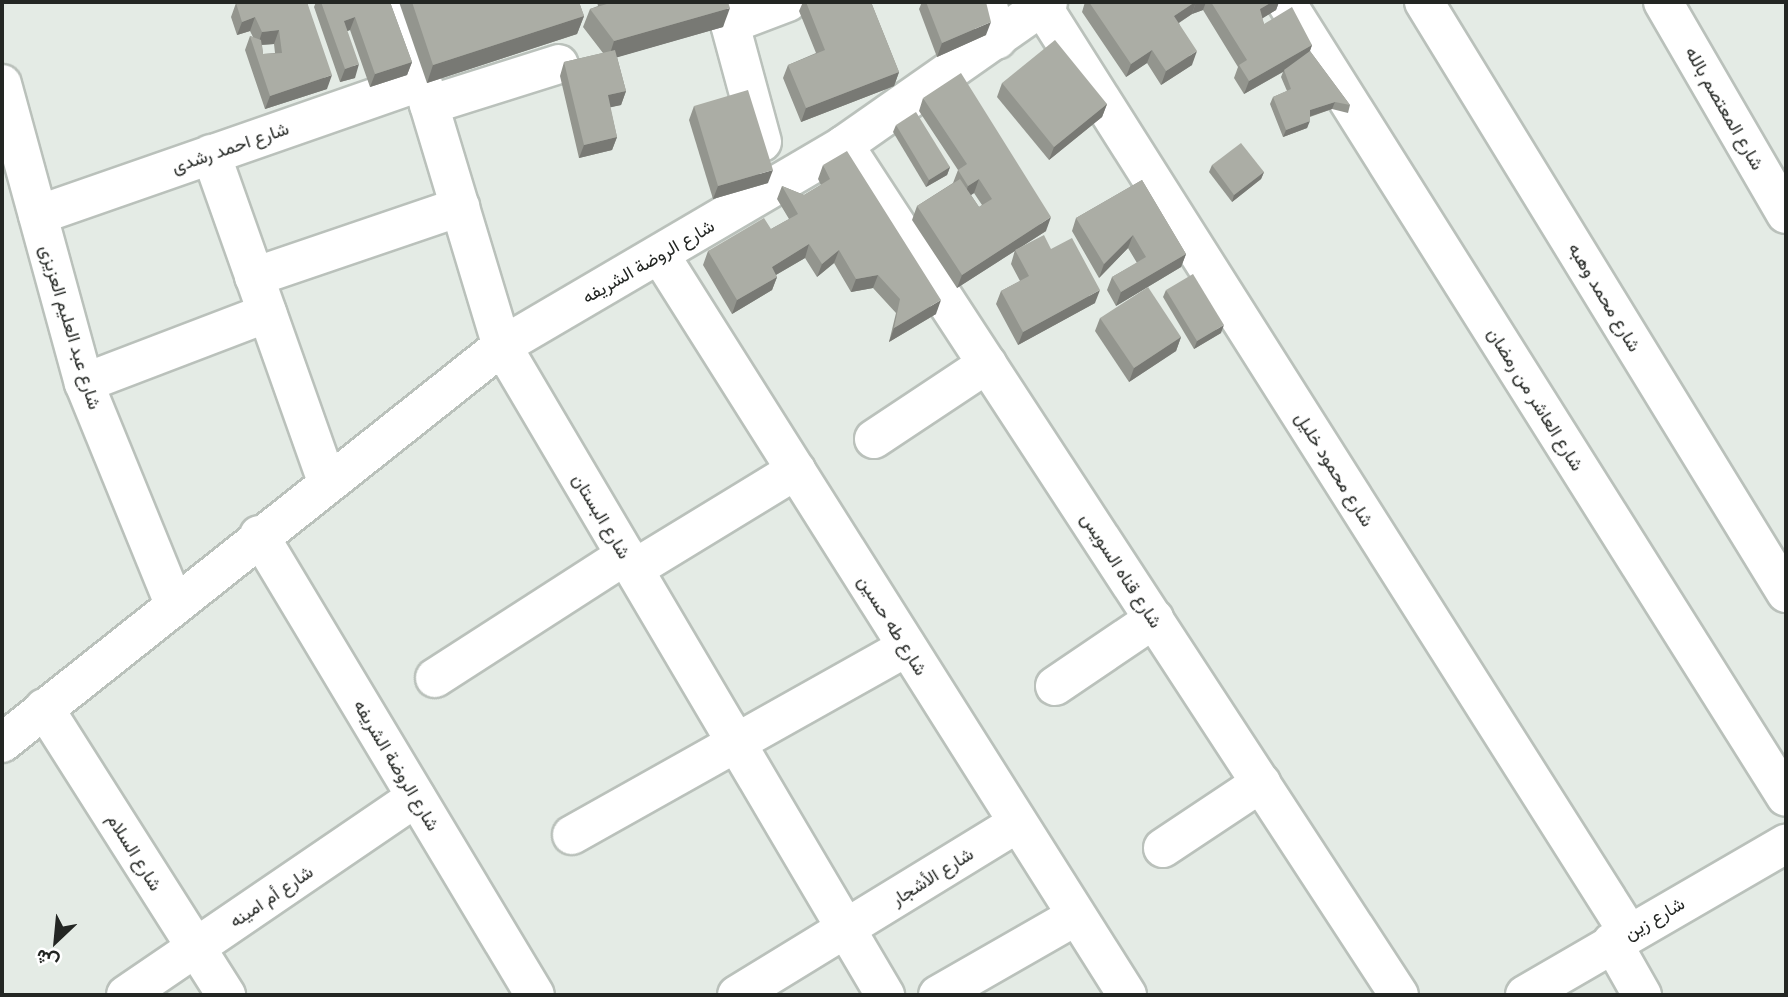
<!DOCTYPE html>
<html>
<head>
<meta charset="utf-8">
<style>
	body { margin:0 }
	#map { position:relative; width:1788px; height:997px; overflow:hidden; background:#e4ebe5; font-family:"Golos Text",Vazirmatn,sans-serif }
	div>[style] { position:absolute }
	.roads { filter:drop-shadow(2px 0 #bac1bb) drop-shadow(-2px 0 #bac1bb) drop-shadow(0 2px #bac1bb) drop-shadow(0 -2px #bac1bb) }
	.minor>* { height:38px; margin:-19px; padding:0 19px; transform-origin:19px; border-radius:19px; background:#fff }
	.wall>* { inset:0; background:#93958e }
	.shaded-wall>* { inset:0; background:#787974 }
	.building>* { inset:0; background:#abada5 }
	span { translate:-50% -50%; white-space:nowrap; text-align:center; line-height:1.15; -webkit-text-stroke:6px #fff; paint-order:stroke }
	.street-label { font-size:18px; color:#232623 }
	.frame { position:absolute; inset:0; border:4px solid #232623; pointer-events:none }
	.north { position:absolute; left:21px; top:906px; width:70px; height:70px; -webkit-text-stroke:5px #fff; paint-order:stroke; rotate:206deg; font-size:19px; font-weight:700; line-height:28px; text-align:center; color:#232623 }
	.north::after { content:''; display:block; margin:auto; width:24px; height:32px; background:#232623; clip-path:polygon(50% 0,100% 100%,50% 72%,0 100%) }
</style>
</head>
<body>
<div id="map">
	<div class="roads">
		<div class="minor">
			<i style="left:398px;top:2px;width:359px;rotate:73.2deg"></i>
			<i style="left:502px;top:346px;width:754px;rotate:59.45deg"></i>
			<i style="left:724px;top:2px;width:145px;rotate:74.8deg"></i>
			<i style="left:987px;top:2px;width:39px;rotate:75deg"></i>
			<i style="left:1286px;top:2px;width:939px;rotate:57.83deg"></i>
			<i style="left:1424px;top:2px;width:693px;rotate:58.51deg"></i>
			<i style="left:1663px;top:2px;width:245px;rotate:59.9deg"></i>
			<i style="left:1042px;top:6px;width:1096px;rotate:57.67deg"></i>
			<i style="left:730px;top:24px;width:62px;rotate:-20.8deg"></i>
			<i style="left:2px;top:84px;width:310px;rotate:74.7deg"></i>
			<i style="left:84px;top:383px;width:238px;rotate:67.8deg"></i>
			<i style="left:429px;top:105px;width:136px;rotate:-17.5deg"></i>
			<i style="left:844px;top:145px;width:1015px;rotate:56.86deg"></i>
			<i style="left:211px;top:154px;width:347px;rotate:70.5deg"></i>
			<i style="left:38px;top:215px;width:407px;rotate:-19.2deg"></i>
			<i style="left:660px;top:255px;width:875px;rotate:57.74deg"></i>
			<i style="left:254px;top:277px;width:218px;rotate:-18.8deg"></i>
			<i style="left:84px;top:383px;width:196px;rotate:-20.9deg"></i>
			<i style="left:874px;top:439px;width:136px;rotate:-33.6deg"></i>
			<i style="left:259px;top:535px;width:536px;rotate:59.04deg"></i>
			<i style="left:634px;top:569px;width:190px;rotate:-31.4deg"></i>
			<i style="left:435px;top:678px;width:227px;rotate:-32.8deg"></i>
			<i style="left:1055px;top:686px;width:120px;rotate:-34.1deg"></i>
			<i style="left:44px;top:708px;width:340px;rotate:57.6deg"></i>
			<i style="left:2px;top:743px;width:638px;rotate:-38.45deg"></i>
			<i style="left:502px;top:346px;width:397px;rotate:-30.4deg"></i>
			<i style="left:844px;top:145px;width:249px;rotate:-35deg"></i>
			<i style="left:572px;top:835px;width:384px;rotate:-29.3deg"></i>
			<i style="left:1163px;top:848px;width:118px;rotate:-33.6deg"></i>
			<i style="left:1612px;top:942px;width:61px;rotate:60.5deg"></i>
			<i style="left:126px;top:995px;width:351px;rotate:-34.3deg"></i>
			<i style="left:737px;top:995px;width:329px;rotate:-31.5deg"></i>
			<i style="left:938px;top:995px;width:159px;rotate:-29.8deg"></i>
			<i style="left:1525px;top:995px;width:302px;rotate:-30.1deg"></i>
		</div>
	</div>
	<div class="wall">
		<i style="clip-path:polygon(evenodd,307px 2px,327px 89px,265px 109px,245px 50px,250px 36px,253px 37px,250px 31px,237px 35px,231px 17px,236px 3px,307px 2px,274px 44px,275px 53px,263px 54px,262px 45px,274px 44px)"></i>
		<i style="clip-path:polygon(316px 2px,390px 2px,412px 62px,407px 75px,370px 87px,350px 30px,347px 31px,355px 78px,340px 82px,314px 7px)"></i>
		<i style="clip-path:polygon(399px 2px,579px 2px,584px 16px,577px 34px,427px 83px)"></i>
		<i style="clip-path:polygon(597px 2px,728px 2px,723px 27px,617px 57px,626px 91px,621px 105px,610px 107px,617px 137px,612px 150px,579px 158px,560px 76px,564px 62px,603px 53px,583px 27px,590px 9px,598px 6px)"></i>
		<i style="clip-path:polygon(803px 2px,871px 2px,899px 72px,894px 86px,801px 122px,783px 78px,788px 65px,816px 53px,799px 11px)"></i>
		<i style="clip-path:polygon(922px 2px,926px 2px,986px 35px,937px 57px,919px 9px)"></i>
		<i style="clip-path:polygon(1085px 2px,1279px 2px,1276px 10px,1262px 18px,1264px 24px,1312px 45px,1310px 51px,1350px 105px,1348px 113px,1332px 109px,1310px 117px,1307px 128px,1283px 137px,1270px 104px,1273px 97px,1287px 91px,1281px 77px,1283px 72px,1244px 94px,1234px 78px,1238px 67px,1203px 10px,1192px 14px,1179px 23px,1192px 65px,1161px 85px,1147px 63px,1126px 77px,1082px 12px)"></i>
		<i style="clip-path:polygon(1002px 83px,1107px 104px,1102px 117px,1049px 160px,997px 97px)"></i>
		<i style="clip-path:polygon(evenodd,923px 98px,1046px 231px,957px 288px,912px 220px,917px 206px,953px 183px,958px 170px,919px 111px,923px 98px,974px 193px,982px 205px,979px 207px,971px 195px,974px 193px)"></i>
		<i style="clip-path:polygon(694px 106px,768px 183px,713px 199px,689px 120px)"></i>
		<i style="clip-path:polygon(896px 125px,950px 167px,947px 175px,926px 187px,893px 132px)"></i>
		<i style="clip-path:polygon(823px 165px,936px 314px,889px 342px,896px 313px,873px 288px,851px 292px,834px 263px,817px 277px,805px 258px,776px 275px,777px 277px,772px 290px,732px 314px,703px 265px,708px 251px,771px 229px,789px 219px,777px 199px,782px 186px,804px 195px,821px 185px,818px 179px)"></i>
		<i style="clip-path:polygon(1212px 165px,1264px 172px,1261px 179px,1232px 202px,1209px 172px)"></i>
		<i style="clip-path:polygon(1142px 180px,1186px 254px,1181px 267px,1116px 306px,1107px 290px,1112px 277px,1137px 263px,1128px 248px,1099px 278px,1072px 231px,1076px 218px)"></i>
		<i style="clip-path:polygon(1051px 249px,1095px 303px,1018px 345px,996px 304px,1001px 291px,1020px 281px,1011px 264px,1015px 250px)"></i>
		<i style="clip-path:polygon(1166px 290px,1221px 333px,1194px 349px,1163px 297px)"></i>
		<i style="clip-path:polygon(1100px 318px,1181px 337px,1176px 351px,1129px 382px,1095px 331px)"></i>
	</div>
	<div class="shaded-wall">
		<i style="clip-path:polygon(1195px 2px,1196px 2px,1192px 14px,1169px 29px,1174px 16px)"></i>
		<i style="clip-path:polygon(1196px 2px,1206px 2px,1203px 10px,1192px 14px)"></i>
		<i style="clip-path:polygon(1272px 2px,1279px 2px,1276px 10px,1255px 23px,1260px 9px)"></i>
		<i style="clip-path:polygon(730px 8px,723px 27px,608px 60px,614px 41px)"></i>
		<i style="clip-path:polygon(584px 16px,577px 34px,427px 83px,433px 65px)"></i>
		<i style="clip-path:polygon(255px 17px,250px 31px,237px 35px,242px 22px)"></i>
		<i style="clip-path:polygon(355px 17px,350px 30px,339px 34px,344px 21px)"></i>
		<i style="clip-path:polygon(991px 22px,986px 35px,937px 57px,942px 43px)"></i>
		<i style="clip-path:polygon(279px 30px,274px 44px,258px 45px,262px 32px)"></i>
		<i style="clip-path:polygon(1312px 45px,1307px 58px,1244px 94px,1249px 81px)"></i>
		<i style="clip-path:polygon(1152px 50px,1147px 63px,1126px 77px,1131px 64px)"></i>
		<i style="clip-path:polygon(1197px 51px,1192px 65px,1161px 85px,1166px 71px)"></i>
		<i style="clip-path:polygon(412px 62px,407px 75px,370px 87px,375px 74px)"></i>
		<i style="clip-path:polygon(359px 64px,355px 78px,340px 82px,345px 69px)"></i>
		<i style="clip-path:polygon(899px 72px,894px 86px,801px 122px,806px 108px)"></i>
		<i style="clip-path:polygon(332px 75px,327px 89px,265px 109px,270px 96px)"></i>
		<i style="clip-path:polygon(626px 91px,621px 105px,603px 109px,608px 95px)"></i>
		<i style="clip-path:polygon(1335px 102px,1332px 109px,1308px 117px,1310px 110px)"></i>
		<i style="clip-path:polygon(1107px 104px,1102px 117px,1049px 160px,1054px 147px)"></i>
		<i style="clip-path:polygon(1310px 121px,1307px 128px,1283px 137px,1286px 130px)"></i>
		<i style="clip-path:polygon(617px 137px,612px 150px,579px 158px,584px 145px)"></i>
		<i style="clip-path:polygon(950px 167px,947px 175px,926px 187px,929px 180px)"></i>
		<i style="clip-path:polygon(773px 170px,768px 183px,713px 199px,718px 186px)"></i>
		<i style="clip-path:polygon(1264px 172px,1261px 179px,1232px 202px,1234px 195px)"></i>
		<i style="clip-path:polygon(979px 179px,974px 193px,963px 200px,968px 186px)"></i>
		<i style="clip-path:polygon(1051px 217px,1046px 231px,957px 288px,962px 275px)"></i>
		<i style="clip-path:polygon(1133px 235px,1128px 248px,1099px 278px,1104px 264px)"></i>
		<i style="clip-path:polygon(809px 244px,805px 258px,767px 280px,772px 267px)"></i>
		<i style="clip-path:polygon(839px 250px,834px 263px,817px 277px,822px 264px)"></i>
		<i style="clip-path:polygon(1186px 254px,1181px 267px,1116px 306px,1121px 292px)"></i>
		<i style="clip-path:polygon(878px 275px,873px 288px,851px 292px,856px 279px)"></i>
		<i style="clip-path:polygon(777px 277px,772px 290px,732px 314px,737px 300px)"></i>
		<i style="clip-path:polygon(1100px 290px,1095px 303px,1018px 345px,1023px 332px)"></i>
		<i style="clip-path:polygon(941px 300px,936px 314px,889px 342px,894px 328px)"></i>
		<i style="clip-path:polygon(1224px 325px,1221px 333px,1194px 349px,1197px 341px)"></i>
		<i style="clip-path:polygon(1181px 337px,1176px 351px,1129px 382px,1134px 368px)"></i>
	</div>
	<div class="building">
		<i style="clip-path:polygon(241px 2px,307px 2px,332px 75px,270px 96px,250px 36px,261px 40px,263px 54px,282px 53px,279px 30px,262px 32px,255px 17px,242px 22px,236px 3px)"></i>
		<i style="clip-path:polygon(321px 2px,390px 2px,412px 62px,375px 74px,355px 17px,344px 21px,359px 64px,345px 69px)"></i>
		<i style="clip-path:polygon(412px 2px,579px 2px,584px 16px,433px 65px)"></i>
		<i style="clip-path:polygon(609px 2px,728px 2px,730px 8px,614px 41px,590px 9px,610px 3px)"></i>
		<i style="clip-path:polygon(806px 2px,871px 2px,899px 72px,806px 108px,788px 65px,825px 50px)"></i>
		<i style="clip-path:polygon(926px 2px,986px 2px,991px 22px,942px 43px)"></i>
		<i style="clip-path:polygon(1089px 2px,1195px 2px,1174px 16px,1197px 51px,1166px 71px,1152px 50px,1131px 64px)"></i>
		<i style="clip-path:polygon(1211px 2px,1272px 2px,1260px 9px,1264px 24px,1292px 7px,1312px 45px,1249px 81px,1239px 65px,1247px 60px)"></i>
		<i style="clip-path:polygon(1055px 40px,1107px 104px,1054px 147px,1002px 83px)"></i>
		<i style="clip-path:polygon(615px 50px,626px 91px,608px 95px,617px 137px,584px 145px,564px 62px)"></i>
		<i style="clip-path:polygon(1310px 51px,1350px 105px,1335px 102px,1310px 110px,1310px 121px,1286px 130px,1273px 97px,1291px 89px,1284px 70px)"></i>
		<i style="clip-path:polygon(961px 73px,1051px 217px,962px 275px,917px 206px,960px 179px,979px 207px,992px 199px,979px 179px,968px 186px,958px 170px,967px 164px,923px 98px)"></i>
		<i style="clip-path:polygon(748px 90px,773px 170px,718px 186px,694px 106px)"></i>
		<i style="clip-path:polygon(916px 112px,950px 167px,929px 180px,896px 125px)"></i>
		<i style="clip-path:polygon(1241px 143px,1264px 172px,1234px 195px,1212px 165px)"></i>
		<i style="clip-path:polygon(847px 151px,941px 300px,894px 328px,900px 299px,878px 275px,856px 279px,839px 250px,822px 264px,809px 244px,772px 267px,777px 277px,737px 300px,708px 251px,764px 218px,771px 229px,798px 214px,782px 186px,804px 195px,830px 179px,823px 165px)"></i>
		<i style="clip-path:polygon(1142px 180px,1186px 254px,1121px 292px,1112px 277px,1146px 257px,1133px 235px,1104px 264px,1076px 218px)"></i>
		<i style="clip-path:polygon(1044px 235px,1051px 249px,1072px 238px,1100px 290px,1023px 332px,1001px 291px,1029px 276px,1015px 250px)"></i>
		<i style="clip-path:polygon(1193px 274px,1224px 325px,1197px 341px,1166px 290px)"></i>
		<i style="clip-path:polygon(1148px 287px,1181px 337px,1134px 368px,1100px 318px)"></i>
	</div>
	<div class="street-label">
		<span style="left:1725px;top:108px;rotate:60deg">شارع المعتصم بالله</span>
		<span style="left:230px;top:147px;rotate:-19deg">شارع احمد رشدى</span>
		<span style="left:648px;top:261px;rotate:-30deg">شارع الروضة الشريفه</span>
		<span style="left:1605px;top:297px;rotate:59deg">شارع محمد وهبه</span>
		<span style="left:71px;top:327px;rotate:73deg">شارع عبد العليم العزيزى</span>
		<span style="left:1536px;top:399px;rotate:58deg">شارع العاشر من رمضان</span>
		<span style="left:1335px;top:469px;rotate:58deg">شارع محمود خليل</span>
		<span style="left:602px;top:516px;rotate:59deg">شارع البستان</span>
		<span style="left:1122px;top:570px;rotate:57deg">شارع قناه السويس</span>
		<span style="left:893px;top:625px;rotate:58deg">شارع طه حسين</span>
		<span style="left:397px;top:765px;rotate:59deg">شارع الروضة الشريفه</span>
		<span style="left:135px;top:852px;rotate:58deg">شارع السلام</span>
		<span style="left:932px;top:876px;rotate:-32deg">شارع الأشجار</span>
		<span style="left:271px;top:896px;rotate:-34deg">شارع أم امينه</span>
		<span style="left:1654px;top:918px;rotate:-30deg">شارع زين</span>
	</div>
	<div class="frame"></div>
	<div class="north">ش</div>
</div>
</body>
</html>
